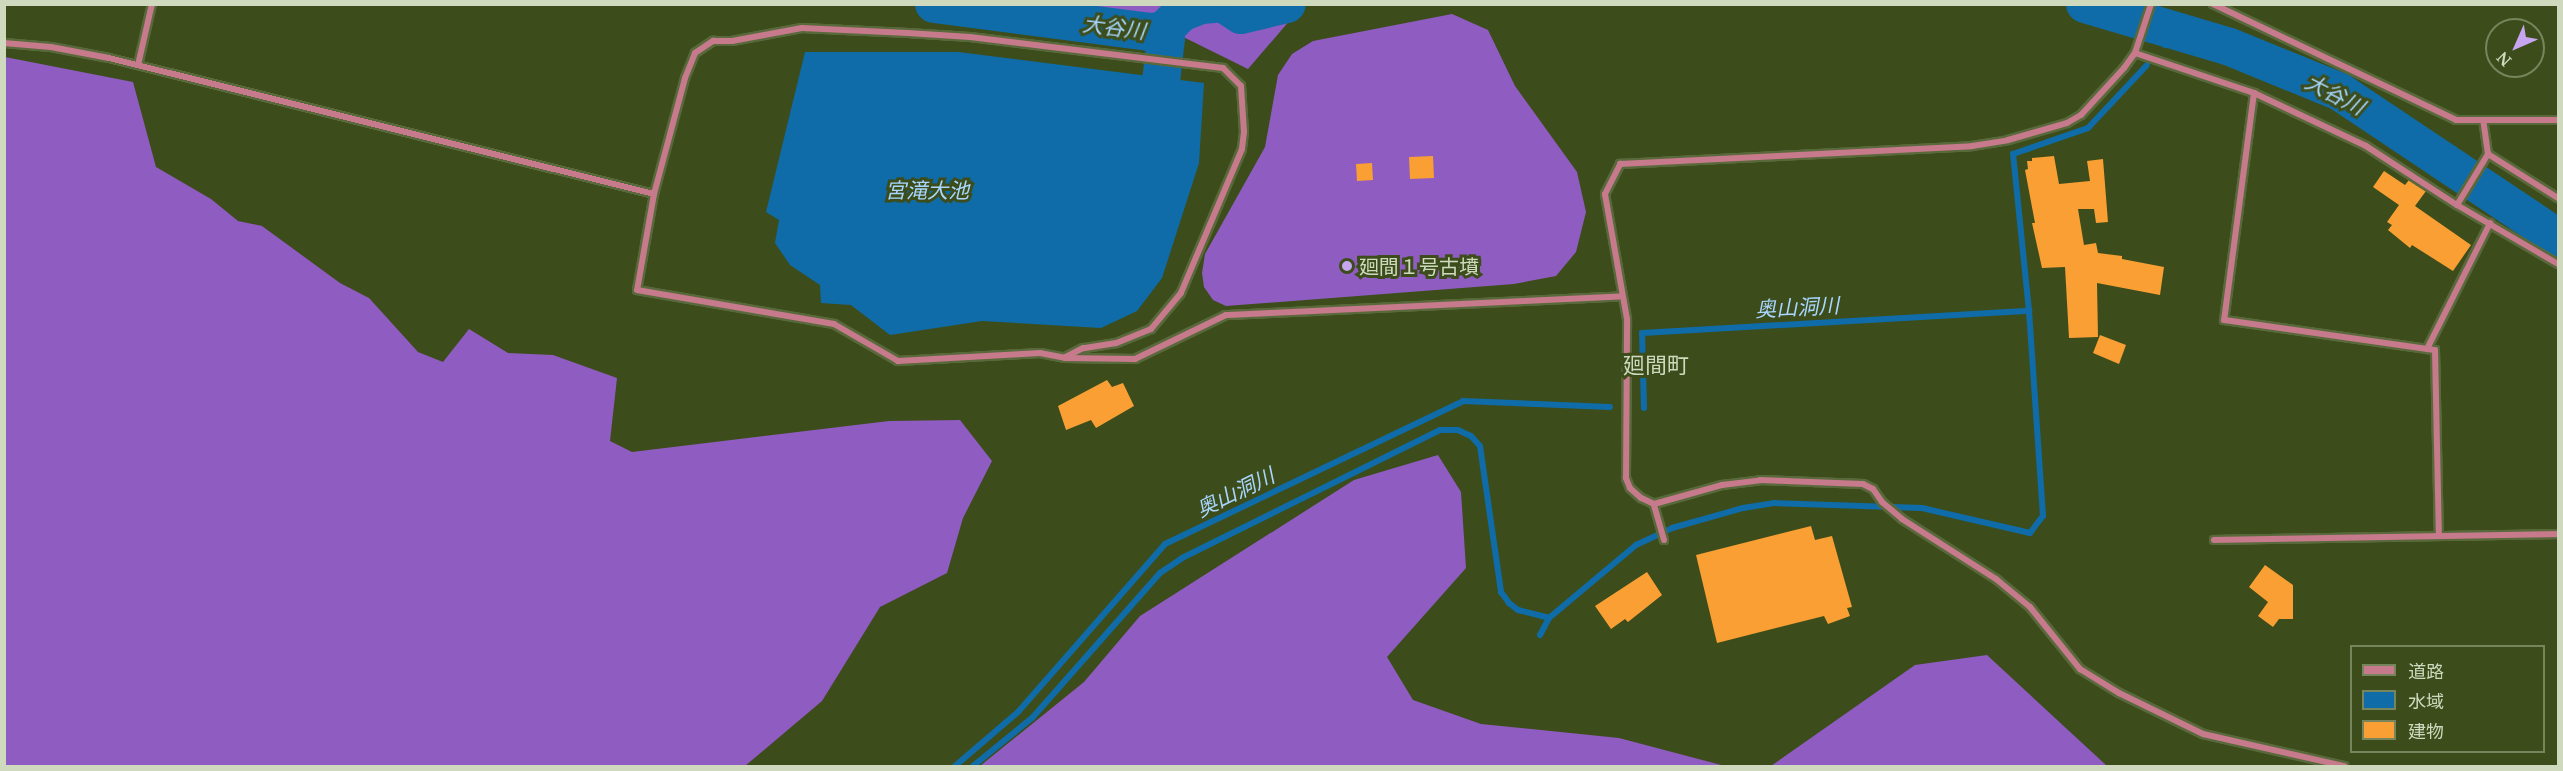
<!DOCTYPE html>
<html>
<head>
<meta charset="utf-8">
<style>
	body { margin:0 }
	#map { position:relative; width:2563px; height:771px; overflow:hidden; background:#3c4d1b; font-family:"Noto Serif","Noto Sans JP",serif }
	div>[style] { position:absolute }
	.forest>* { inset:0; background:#8f5cc1 }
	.water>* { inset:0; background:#0f6ca9 }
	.stream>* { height:6px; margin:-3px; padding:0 3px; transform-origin:3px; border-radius:3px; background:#0f6ca9 }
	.river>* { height:38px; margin:-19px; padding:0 19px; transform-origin:19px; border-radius:19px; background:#0f6ca9 }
	.building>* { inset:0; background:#f99f34 }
	.roads { filter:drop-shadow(2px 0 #59693c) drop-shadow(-2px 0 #59693c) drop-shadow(0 2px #59693c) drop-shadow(0 -2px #59693c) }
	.street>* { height:6px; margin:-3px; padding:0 3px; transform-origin:3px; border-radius:3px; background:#c67a8b }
	.dots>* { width:16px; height:16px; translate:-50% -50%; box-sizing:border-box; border:3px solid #3c4d1b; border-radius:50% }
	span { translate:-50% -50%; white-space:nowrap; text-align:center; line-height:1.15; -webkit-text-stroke:6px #3c4d1b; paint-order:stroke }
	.poi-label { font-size:20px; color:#ced9be }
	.left { translate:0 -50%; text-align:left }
	.water-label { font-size:21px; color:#a8d6ff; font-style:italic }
	.quarter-label { font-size:22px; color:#ced9be }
	.frame { position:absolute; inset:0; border:6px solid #ced9be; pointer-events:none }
	.legend { position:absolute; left:2350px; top:645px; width:195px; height:108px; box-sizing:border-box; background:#3c4d1b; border:2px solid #76855c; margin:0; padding:8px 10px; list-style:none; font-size:18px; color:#ced9be }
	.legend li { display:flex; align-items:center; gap:12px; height:30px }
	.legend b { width:30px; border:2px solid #76855c }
	.north { position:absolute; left:2485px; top:18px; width:60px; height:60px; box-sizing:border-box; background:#3c4d1b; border:2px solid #76855c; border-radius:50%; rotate:225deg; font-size:16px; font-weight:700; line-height:24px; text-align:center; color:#ced9be }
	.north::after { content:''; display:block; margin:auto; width:21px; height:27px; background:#c8a6ef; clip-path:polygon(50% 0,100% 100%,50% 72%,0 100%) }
</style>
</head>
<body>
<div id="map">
	<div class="forest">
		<i style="clip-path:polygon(1010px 5px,1303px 4px,1303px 5px,1248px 69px,1157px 24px)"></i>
		<i style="clip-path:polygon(1452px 14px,1488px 30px,1515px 86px,1577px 172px,1586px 212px,1576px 252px,1556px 276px,1514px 284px,1226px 306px,1213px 300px,1204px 287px,1202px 273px,1205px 254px,1265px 147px,1278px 75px,1292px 54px,1313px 41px)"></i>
		<i style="clip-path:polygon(5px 57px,133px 82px,156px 167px,211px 199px,238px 221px,262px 226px,340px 283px,369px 298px,418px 352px,443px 362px,469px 329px,508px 353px,553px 355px,617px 378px,610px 441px,632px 452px,889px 421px,960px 420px,992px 461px,963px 518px,947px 573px,880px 607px,822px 701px,745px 766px,5px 766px)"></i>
		<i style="clip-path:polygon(1438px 455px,1461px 492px,1466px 568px,1387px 657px,1413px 700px,1481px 724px,1619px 738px,1725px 766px,980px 766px,1084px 682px,1140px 616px,1354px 480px)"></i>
		<i style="clip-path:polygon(1987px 655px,2107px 766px,1771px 766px,1915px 665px)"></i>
	</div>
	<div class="water">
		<i style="clip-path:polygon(805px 52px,958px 52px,1204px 83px,1199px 163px,1162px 278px,1137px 311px,1101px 328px,982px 321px,890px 335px,851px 305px,821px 303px,820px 285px,790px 265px,775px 243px,779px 220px,766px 212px)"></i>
	</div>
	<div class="stream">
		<i style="left:2165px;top:45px;width:19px;rotate:-47deg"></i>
		<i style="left:1644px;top:408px;width:75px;rotate:-91.5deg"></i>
		<i style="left:1642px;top:333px;width:388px;rotate:-3.3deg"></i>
		<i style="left:1540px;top:635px;width:19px;rotate:-62deg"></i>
		<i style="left:1549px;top:618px;width:114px;rotate:-40deg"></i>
		<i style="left:1636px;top:545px;width:40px;rotate:-25deg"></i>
		<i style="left:1672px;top:528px;width:74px;rotate:-15.7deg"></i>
		<i style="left:1743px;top:508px;width:31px;rotate:-9deg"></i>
		<i style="left:1774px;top:503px;width:148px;rotate:1.9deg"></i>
		<i style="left:1922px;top:508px;width:111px;rotate:13deg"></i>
		<i style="left:2030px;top:533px;width:21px;rotate:-53deg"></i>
		<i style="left:2043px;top:516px;width:205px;rotate:-93.9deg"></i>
		<i style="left:2029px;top:311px;width:158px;rotate:-95.8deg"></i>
		<i style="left:2013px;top:154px;width:79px;rotate:-19.1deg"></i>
		<i style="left:2088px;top:128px;width:86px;rotate:-46.9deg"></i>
		<i style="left:955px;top:766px;width:83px;rotate:-40.6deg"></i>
		<i style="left:1018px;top:712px;width:223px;rotate:-48.8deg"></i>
		<i style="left:1165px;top:544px;width:331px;rotate:-25.6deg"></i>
		<i style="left:1463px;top:401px;width:147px;rotate:2.3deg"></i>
		<i style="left:973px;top:766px;width:77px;rotate:-39.2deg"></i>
		<i style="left:1033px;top:717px;width:192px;rotate:-48.6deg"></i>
		<i style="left:1160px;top:573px;width:27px;rotate:-34deg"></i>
		<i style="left:1182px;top:558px;width:288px;rotate:-26.4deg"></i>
		<i style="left:1440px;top:430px;width:18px"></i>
		<i style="left:1458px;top:430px;width:14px;rotate:25deg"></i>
		<i style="left:1471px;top:436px;width:13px;rotate:48deg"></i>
		<i style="left:1480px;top:446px;width:148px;rotate:81.8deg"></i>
		<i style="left:1501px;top:592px;width:14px;rotate:54deg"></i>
		<i style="left:1509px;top:603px;width:11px;rotate:38deg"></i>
		<i style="left:1518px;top:610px;width:32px;rotate:14deg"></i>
	</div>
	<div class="river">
		<i style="left:934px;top:4px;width:217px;rotate:7.4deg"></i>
		<i style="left:1149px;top:32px;width:14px;rotate:-4deg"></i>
		<i style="left:1163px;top:31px;width:25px;rotate:-45deg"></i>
		<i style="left:1181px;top:13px;width:22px;rotate:-22deg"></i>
		<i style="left:1201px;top:5px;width:13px;rotate:-4deg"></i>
		<i style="left:1224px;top:4px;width:20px;rotate:33deg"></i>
		<i style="left:1241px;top:15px;width:47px;rotate:-13.4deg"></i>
		<i style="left:2085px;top:4px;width:151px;rotate:16.5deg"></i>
		<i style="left:2230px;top:47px;width:119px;rotate:22.2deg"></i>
		<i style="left:2340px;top:92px;width:262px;rotate:33.8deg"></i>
		<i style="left:1160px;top:90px;width:52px;rotate:-83.4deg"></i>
		<i style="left:1166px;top:38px;width:8px;rotate:-113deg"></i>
	</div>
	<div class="building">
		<i style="clip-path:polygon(1433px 156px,1434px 178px,1410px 179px,1409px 157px)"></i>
		<i style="clip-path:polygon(2054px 156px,2059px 184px,2090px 181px,2087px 161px,2103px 159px,2108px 222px,2096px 223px,2094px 209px,2078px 209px,2084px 245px,2096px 243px,2098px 253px,2122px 256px,2122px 259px,2164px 267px,2160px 295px,2097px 283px,2098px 337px,2069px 338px,2065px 267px,2042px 268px,2032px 223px,2035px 223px,2025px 170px,2028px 169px,2027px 161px,2032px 161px,2032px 158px)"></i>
		<i style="clip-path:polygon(1372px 163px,1373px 180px,1357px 181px,1356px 164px)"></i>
		<i style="clip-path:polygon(2384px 171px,2405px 185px,2409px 180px,2426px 191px,2415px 206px,2471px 245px,2453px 271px,2412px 245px,2410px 248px,2388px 230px,2392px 225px,2387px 222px,2399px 205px,2373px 187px)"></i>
		<i style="clip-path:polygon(2100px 335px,2126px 345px,2119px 364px,2093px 353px)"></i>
		<i style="clip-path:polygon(1107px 380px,1112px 387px,1123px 383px,1134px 406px,1096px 428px,1091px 420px,1066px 430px,1058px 406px)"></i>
		<i style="clip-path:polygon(1811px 526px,1815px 540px,1832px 536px,1852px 607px,1847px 608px,1850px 616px,1828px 624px,1824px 616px,1717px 643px,1696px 555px)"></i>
		<i style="clip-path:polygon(2265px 565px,2293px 585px,2293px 619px,2279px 619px,2273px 627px,2258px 616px,2268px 602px,2249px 587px)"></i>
		<i style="clip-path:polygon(1647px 572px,1662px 595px,1628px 622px,1625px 619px,1611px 629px,1595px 606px)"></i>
	</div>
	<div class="roads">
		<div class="street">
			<i style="left:2213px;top:4px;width:269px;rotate:25.5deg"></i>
			<i style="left:2456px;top:120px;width:102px"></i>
			<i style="left:4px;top:43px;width:47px;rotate:4.9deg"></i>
			<i style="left:51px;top:47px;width:59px;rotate:10.7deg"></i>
			<i style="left:109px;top:58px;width:562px;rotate:14.01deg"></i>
			<i style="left:654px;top:194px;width:97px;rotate:100deg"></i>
			<i style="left:637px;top:290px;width:200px;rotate:9.8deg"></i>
			<i style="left:834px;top:324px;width:74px;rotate:30deg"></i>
			<i style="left:898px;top:361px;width:142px;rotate:-3.2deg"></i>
			<i style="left:1040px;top:353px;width:25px;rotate:11deg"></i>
			<i style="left:1065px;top:358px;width:70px;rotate:0.8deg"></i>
			<i style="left:1135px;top:359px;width:101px;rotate:-25.8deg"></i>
			<i style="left:1226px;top:315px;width:396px;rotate:-2.7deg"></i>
			<i style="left:2135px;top:53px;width:126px;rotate:18.6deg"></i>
			<i style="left:2254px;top:93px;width:124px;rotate:25.3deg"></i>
			<i style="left:2366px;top:146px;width:108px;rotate:33deg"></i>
			<i style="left:2457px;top:205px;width:117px;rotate:30.3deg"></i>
			<i style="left:138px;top:65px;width:63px;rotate:-77.1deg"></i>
			<i style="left:2254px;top:93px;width:229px;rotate:97.5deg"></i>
			<i style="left:2224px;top:320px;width:213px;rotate:8.1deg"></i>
			<i style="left:2435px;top:350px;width:186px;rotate:88.8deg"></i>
			<i style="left:2488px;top:154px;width:83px;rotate:32.2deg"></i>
			<i style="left:654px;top:194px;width:120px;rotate:-75deg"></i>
			<i style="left:685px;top:78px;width:27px;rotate:-68deg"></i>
			<i style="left:695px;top:53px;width:22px;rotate:-34deg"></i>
			<i style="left:713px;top:41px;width:19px"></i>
			<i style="left:732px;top:41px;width:71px;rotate:-10.5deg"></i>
			<i style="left:802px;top:28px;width:106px;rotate:2.7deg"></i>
			<i style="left:908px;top:33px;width:62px;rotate:3.7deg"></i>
			<i style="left:970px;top:37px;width:255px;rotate:7deg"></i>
			<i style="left:1223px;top:68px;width:25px;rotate:45deg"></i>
			<i style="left:1241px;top:86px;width:46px;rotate:86.3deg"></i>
			<i style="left:1244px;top:132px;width:17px;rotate:97deg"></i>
			<i style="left:1242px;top:149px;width:156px;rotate:113deg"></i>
			<i style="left:1181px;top:293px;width:47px;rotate:129.8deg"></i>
			<i style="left:1151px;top:329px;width:38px;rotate:158deg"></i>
			<i style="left:1116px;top:343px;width:33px;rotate:171deg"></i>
			<i style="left:1083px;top:348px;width:20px;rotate:153deg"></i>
			<i style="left:2457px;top:205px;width:60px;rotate:-58.7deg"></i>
			<i style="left:2488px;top:154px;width:34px;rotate:-98deg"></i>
			<i style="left:2427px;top:349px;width:141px;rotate:-63.4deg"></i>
			<i style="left:1654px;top:504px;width:71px;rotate:-15.6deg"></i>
			<i style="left:1722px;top:485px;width:38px;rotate:-7deg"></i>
			<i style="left:1760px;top:480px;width:103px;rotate:2.2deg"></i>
			<i style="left:1863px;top:484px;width:11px;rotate:27deg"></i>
			<i style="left:1873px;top:489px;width:16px;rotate:55deg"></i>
			<i style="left:1882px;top:502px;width:26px;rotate:40deg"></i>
			<i style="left:1902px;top:519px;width:112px;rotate:32.6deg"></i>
			<i style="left:1996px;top:579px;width:44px;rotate:39.5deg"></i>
			<i style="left:2030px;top:607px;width:80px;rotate:51.1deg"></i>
			<i style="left:2080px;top:669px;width:46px;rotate:31.6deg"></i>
			<i style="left:2119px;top:693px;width:93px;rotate:26deg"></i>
			<i style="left:2203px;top:734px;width:145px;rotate:12.8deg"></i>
			<i style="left:1664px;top:540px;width:37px;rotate:-106deg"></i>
			<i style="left:1654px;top:504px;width:14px;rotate:-155deg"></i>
			<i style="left:1641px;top:498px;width:15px;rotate:-138deg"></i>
			<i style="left:1630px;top:488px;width:11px;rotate:-112deg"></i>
			<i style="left:1626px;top:478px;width:159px;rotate:-89.6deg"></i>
			<i style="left:1627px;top:319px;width:127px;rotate:-100deg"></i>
			<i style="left:1605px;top:194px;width:34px;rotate:-63deg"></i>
			<i style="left:1620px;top:164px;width:352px;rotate:-2.9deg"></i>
			<i style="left:1972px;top:146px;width:36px;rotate:-9deg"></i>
			<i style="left:2008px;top:140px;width:61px;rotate:-16.1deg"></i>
			<i style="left:2067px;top:123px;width:16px;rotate:-30deg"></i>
			<i style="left:2081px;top:115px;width:64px;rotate:-47.5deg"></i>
			<i style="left:2124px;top:68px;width:19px;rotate:-54deg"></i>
			<i style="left:2135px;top:53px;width:52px;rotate:-71.9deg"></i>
			<i style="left:2214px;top:540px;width:344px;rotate:-1deg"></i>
		</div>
	</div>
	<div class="dots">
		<i style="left:1347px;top:266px;background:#c8a6ef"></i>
	</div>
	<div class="poi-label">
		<span class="left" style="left:1359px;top:266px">廻間１号古墳</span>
	</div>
	<div class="water-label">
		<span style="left:1114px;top:27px;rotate:7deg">大谷川</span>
		<span style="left:2335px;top:94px;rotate:27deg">大谷川</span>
		<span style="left:927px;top:190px">宮滝大池</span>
		<span style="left:1797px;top:307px;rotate:-3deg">奥山洞川</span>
		<span style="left:1235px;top:492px;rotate:-26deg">奥山洞川</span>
	</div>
	<div class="quarter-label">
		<span style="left:1656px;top:365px">廻間町</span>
	</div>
	<div class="frame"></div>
	<ul class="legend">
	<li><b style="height:8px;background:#c67a8b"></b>道路</li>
	<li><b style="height:16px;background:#0f6ca9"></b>水域</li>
	<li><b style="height:16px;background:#f99f34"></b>建物</li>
	</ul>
	<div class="north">N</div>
</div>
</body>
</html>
